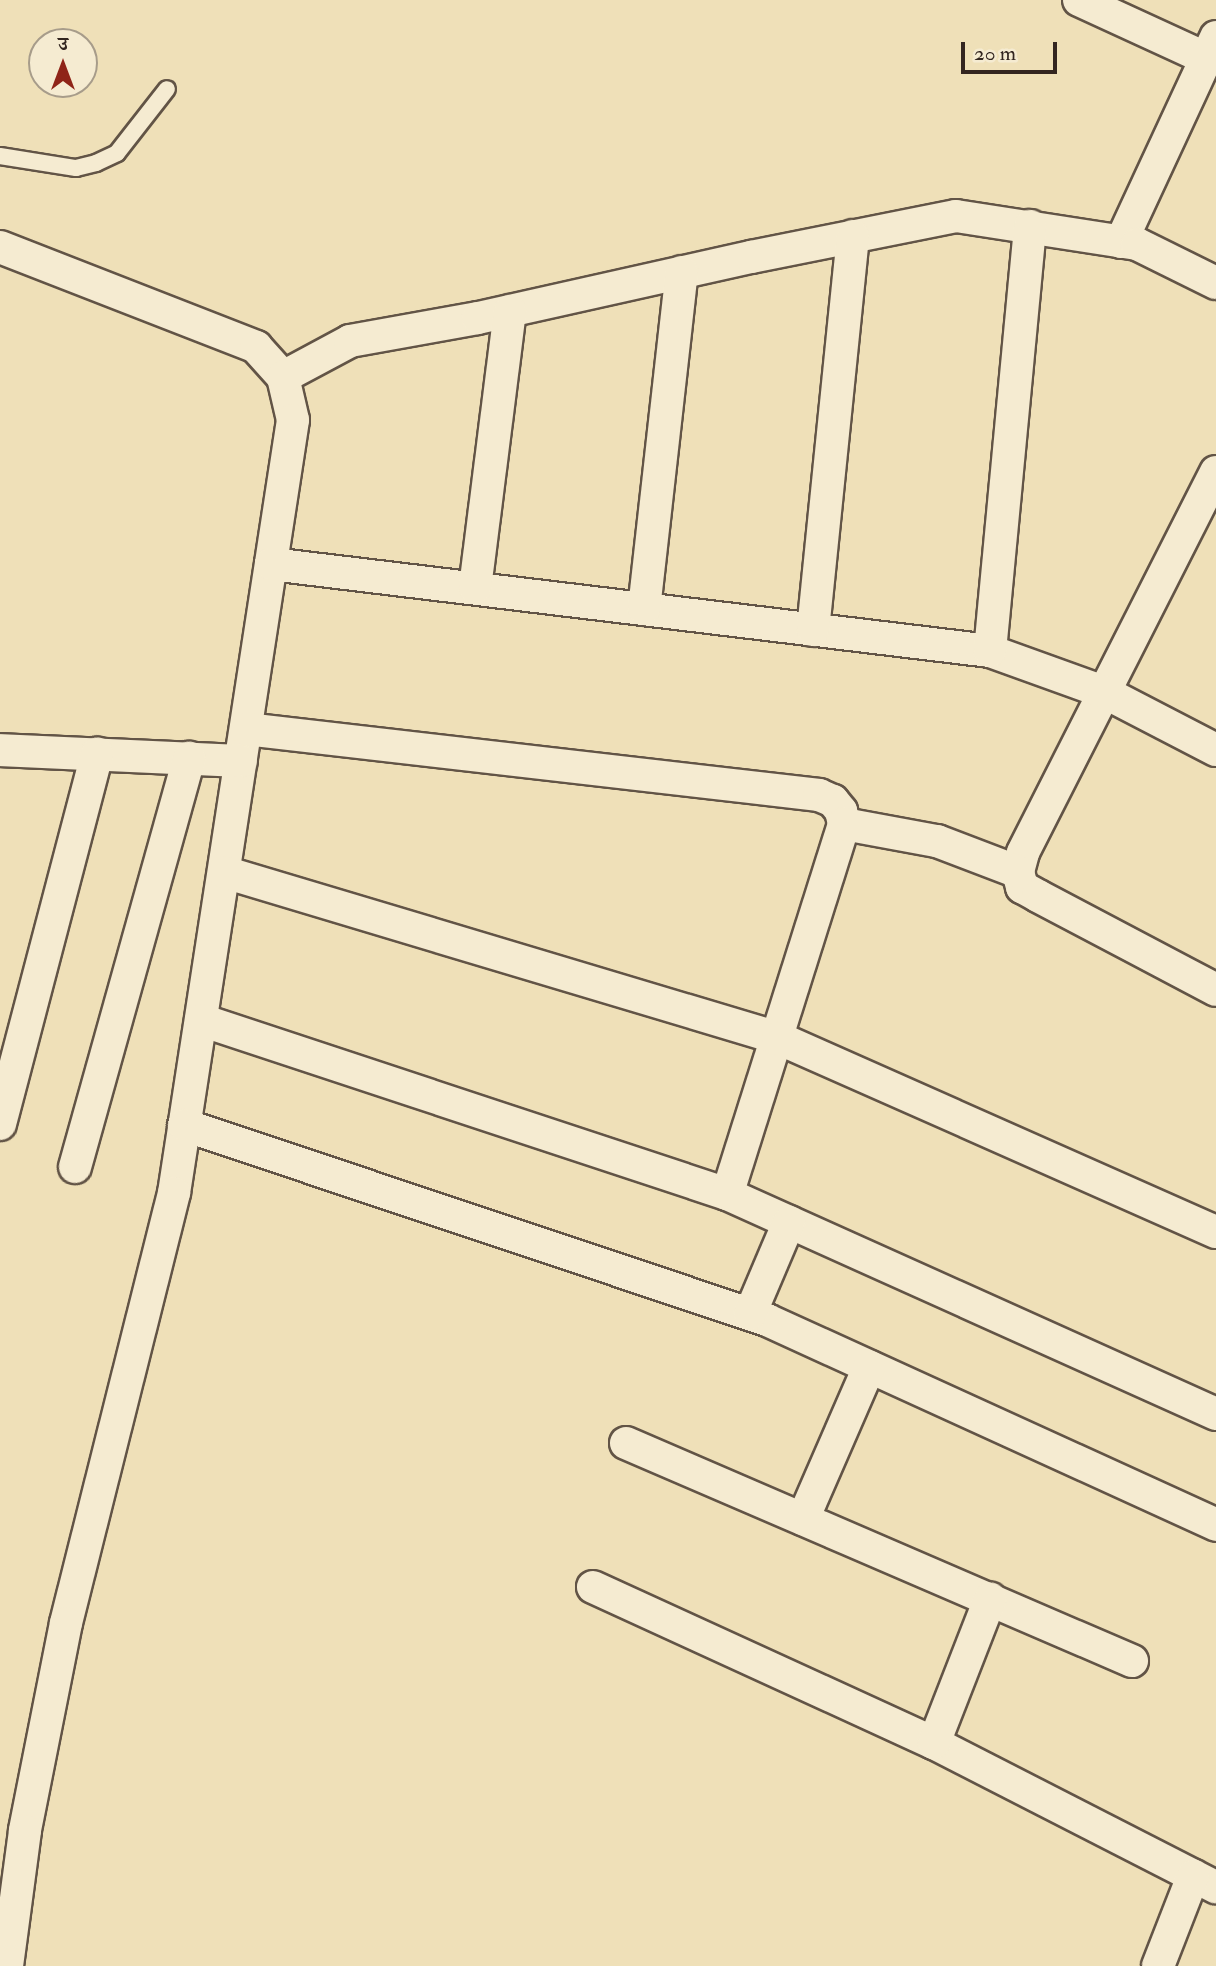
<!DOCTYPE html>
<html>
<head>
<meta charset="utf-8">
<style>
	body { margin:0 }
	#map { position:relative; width:1216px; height:1966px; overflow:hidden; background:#efe0b8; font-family:"IM FELL Double Pica","Noto Serif Devanagari",serif }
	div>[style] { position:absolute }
	.roads { filter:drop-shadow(2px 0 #625446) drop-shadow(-2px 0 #625446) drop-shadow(0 2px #625446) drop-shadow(0 -2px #625446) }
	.lane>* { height:16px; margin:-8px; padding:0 8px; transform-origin:8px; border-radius:8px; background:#f5ebd1 }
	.street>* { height:32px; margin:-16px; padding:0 16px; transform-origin:16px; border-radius:16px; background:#f5ebd1 }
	span { translate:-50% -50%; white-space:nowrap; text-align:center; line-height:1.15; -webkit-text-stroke:5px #f5ebd1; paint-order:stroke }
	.north { position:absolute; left:28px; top:28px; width:70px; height:70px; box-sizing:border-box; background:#f5ebd1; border:2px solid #a79c8a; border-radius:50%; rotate:0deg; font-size:19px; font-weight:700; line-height:28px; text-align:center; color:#332620 }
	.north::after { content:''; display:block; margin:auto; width:24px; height:32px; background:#8f2418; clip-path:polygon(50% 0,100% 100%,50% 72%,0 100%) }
	.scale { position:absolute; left:961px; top:42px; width:96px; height:32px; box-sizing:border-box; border:4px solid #332620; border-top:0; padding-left:9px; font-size:21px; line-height:24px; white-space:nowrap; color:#332620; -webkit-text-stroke:5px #f5ebd1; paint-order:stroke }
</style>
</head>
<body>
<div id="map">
	<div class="roads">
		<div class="lane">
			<i style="left:0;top:156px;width:77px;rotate:9deg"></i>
			<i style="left:76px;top:168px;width:21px;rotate:-14deg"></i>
			<i style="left:96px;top:163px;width:23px;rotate:-25deg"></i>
			<i style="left:117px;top:153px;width:81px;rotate:-52deg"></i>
		</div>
		<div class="street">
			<i style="left:1079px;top:0;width:139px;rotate:24.7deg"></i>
			<i style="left:1121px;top:242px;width:226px;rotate:-65.1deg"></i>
			<i style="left:0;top:247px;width:275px;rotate:21.3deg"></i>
			<i style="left:256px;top:347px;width:40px;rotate:48deg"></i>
			<i style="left:283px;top:377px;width:44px;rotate:76.9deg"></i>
			<i style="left:293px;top:420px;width:782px;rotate:98.75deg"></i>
			<i style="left:174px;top:1193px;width:443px;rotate:104.1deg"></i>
			<i style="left:66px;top:1623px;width:212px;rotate:101.2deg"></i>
			<i style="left:25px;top:1831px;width:136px;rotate:97.6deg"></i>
			<i style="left:283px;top:377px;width:76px;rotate:-28.2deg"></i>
			<i style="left:350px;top:341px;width:130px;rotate:-10.2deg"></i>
			<i style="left:478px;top:318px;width:280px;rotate:-12.6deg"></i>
			<i style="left:751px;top:257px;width:209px;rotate:-11.3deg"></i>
			<i style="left:956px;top:216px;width:183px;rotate:8.8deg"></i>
			<i style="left:1137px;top:244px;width:88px;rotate:26.3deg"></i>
			<i style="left:1216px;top:472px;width:427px;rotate:116.9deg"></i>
			<i style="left:1023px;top:853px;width:20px;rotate:105deg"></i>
			<i style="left:1018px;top:872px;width:16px;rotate:75deg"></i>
			<i style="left:1022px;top:887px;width:18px;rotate:29deg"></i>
			<i style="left:1038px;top:896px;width:201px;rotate:27.8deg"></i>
			<i style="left:271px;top:564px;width:724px;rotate:6.9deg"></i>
			<i style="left:990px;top:651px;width:121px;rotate:19.8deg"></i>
			<i style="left:1104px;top:692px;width:126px;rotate:27.4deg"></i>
			<i style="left:475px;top:588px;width:279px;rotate:-82.8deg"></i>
			<i style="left:644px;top:609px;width:339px;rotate:-83.6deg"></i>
			<i style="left:813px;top:630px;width:396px;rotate:-84.2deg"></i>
			<i style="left:990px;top:651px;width:427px;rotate:-84.6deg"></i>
			<i style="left:246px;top:729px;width:577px;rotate:6.57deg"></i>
			<i style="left:819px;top:795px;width:15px;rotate:23deg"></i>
			<i style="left:833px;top:801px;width:13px;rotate:51deg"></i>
			<i style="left:841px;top:811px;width:13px;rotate:77deg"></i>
			<i style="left:844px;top:824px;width:388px;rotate:107.5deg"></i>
			<i style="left:0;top:750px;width:241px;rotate:2.6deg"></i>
			<i style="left:844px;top:824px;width:95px;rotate:10.4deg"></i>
			<i style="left:937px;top:841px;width:87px;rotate:20.9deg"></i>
			<i style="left:224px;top:872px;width:578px;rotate:16.68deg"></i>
			<i style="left:778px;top:1038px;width:479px;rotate:23.9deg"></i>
			<i style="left:201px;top:1020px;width:554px;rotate:18.3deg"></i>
			<i style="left:727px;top:1194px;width:536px;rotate:24.22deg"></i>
			<i style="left:0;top:1124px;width:383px;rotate:-75.3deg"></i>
			<i style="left:184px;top:1125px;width:615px;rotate:18.49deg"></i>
			<i style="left:767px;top:1320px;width:494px;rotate:24.5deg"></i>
			<i style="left:75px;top:1167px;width:425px;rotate:-74.4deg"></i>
			<i style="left:750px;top:1314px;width:100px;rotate:-67deg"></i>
			<i style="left:626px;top:1443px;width:551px;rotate:23.31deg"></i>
			<i style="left:803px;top:1519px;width:166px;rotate:-66.5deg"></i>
			<i style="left:593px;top:1587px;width:375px;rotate:24.6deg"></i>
			<i style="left:934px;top:1743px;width:317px;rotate:27.1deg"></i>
			<i style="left:934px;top:1743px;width:155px;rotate:-68.7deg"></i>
			<i style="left:1158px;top:1966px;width:97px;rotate:-68.7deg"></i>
		</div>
	</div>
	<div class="north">उ</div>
	<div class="scale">20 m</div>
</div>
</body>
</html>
